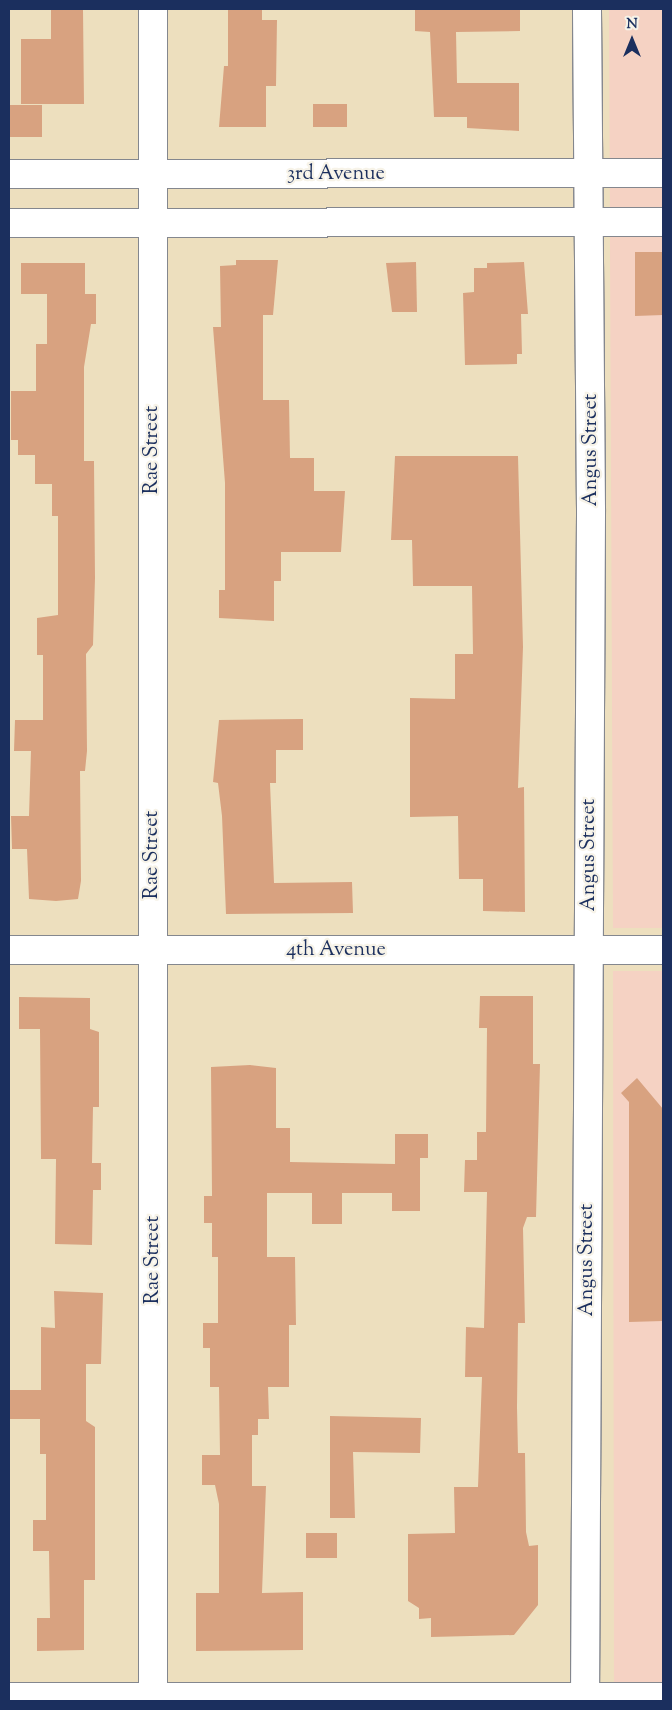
<!DOCTYPE html>
<html>
<head>
<meta charset="utf-8">
<style>
	body { margin:0 }
	#map { position:relative; width:672px; height:1710px; overflow:hidden; background:#eddfbe; font-family:"Sorts Mill Goudy",serif }
	div>[style] { position:absolute }
	.built>* { inset:0; background:#f5d2c3 }
	.building>* { inset:0; background:#d8a280 }
	.roads { filter:drop-shadow(1px 0 #84878e) drop-shadow(-1px 0 #84878e) drop-shadow(0 1px #84878e) drop-shadow(0 -1px #84878e) }
	.minor>* { height:28px; margin:-14px; padding:0 14px; transform-origin:14px; border-radius:14px; background:#fff }
	.tertiary>* { height:28px; margin:-14px; padding:0 14px; transform-origin:14px; border-radius:14px; background:#fff }
	span { translate:-50% -50%; white-space:nowrap; text-align:center; line-height:1.15; -webkit-text-stroke:4.5px #f7f3e8; paint-order:stroke }
	.street-label { font-size:20px; color:#1b2f5e }
	.frame { position:absolute; inset:0; border:10px solid #1b2f5e; pointer-events:none }
	.north { position:absolute; left:607px; top:15px; width:50px; height:50px; -webkit-text-stroke:4px #f7f3e8; paint-order:stroke; rotate:0deg; font-size:14px; font-weight:700; line-height:20px; text-align:center; color:#1b2f5e }
	.north::after { content:''; display:block; margin:auto; width:18px; height:22px; background:#1b2f5e; clip-path:polygon(50% 0,100% 100%,50% 72%,0 100%) }
</style>
</head>
<body>
<div id="map">
	<div class="built">
		<i style="clip-path:polygon(609px 9px,663px 9px,663px 928px,613px 928px)"></i>
		<i style="clip-path:polygon(613px 971px,663px 971px,663px 1701px,614px 1701px)"></i>
	</div>
	<div class="building">
		<i style="clip-path:polygon(51px 9px,83px 9px,84px 104px,21px 104px,21px 39px,51px 39px)"></i>
		<i style="clip-path:polygon(228px 9px,262px 9px,262px 20px,277px 20px,276px 86px,266px 86px,266px 127px,219px 127px,224px 66px,228px 66px)"></i>
		<i style="clip-path:polygon(415px 9px,520px 9px,520px 31px,456px 32px,457px 83px,519px 83px,519px 131px,467px 128px,467px 117px,434px 117px,430px 32px,415px 31px)"></i>
		<i style="clip-path:polygon(313px 104px,347px 104px,347px 127px,313px 127px)"></i>
		<i style="clip-path:polygon(9px 105px,42px 105px,42px 137px,9px 137px)"></i>
		<i style="clip-path:polygon(635px 252px,663px 252px,663px 315px,635px 316px)"></i>
		<i style="clip-path:polygon(236px 260px,278px 260px,273px 315px,263px 315px,263px 400px,289px 400px,290px 458px,314px 458px,314px 491px,345px 491px,341px 552px,281px 552px,281px 581px,274px 581px,274px 621px,219px 618px,219px 590px,225px 590px,225px 483px,213px 327px,221px 327px,220px 266px,236px 265px)"></i>
		<i style="clip-path:polygon(416px 262px,417px 312px,392px 312px,386px 263px)"></i>
		<i style="clip-path:polygon(524px 262px,528px 314px,521px 314px,522px 354px,517px 354px,517px 364px,465px 365px,463px 293px,474px 292px,474px 268px,487px 268px,487px 263px)"></i>
		<i style="clip-path:polygon(21px 263px,85px 263px,85px 294px,96px 294px,96px 324px,91px 324px,84px 367px,84px 461px,94px 461px,95px 578px,93px 645px,86px 654px,87px 751px,85px 771px,80px 771px,81px 881px,78px 899px,56px 901px,29px 899px,27px 849px,12px 849px,11px 816px,29px 816px,31px 751px,14px 751px,15px 720px,43px 720px,43px 655px,37px 655px,37px 618px,58px 615px,58px 516px,52px 516px,52px 484px,35px 484px,35px 455px,18px 455px,18px 440px,11px 440px,11px 391px,36px 391px,36px 344px,47px 344px,47px 294px,21px 294px)"></i>
		<i style="clip-path:polygon(395px 456px,518px 456px,523px 647px,518px 788px,524px 787px,525px 912px,483px 911px,483px 879px,459px 879px,458px 816px,410px 817px,410px 698px,455px 699px,455px 654px,473px 654px,472px 586px,413px 586px,412px 540px,391px 540px)"></i>
		<i style="clip-path:polygon(303px 719px,303px 750px,276px 750px,276px 783px,270px 783px,274px 883px,352px 882px,353px 913px,226px 914px,222px 816px,218px 783px,213px 782px,219px 720px)"></i>
		<i style="clip-path:polygon(480px 996px,533px 996px,533px 1064px,540px 1064px,536px 1217px,527px 1217px,523px 1228px,525px 1323px,518px 1323px,517px 1407px,518px 1453px,525px 1453px,526px 1532px,529px 1546px,538px 1545px,538px 1605px,514px 1635px,431px 1637px,431px 1618px,419px 1619px,419px 1608px,408px 1601px,408px 1534px,455px 1533px,454px 1487px,478px 1487px,482px 1377px,465px 1377px,466px 1327px,484px 1328px,487px 1192px,464px 1192px,465px 1160px,477px 1160px,477px 1132px,486px 1132px,487px 1028px,479px 1028px)"></i>
		<i style="clip-path:polygon(19px 997px,90px 998px,90px 1029px,99px 1032px,99px 1107px,93px 1107px,92px 1163px,101px 1163px,101px 1190px,93px 1190px,92px 1245px,55px 1244px,56px 1159px,41px 1159px,40px 1029px,19px 1029px)"></i>
		<i style="clip-path:polygon(250px 1065px,276px 1068px,276px 1128px,290px 1128px,290px 1162px,395px 1164px,395px 1134px,428px 1134px,428px 1158px,420px 1158px,420px 1211px,392px 1211px,392px 1193px,342px 1193px,342px 1224px,312px 1224px,312px 1193px,267px 1193px,267px 1257px,295px 1257px,296px 1325px,289px 1325px,289px 1387px,268px 1387px,269px 1419px,258px 1419px,258px 1435px,252px 1435px,252px 1486px,266px 1486px,262px 1593px,303px 1592px,303px 1650px,196px 1651px,196px 1593px,219px 1593px,219px 1504px,215px 1485px,202px 1485px,202px 1455px,220px 1455px,219px 1387px,210px 1387px,210px 1348px,203px 1348px,203px 1323px,218px 1323px,218px 1257px,212px 1257px,212px 1223px,204px 1223px,204px 1196px,212px 1196px,211px 1067px)"></i>
		<i style="clip-path:polygon(637px 1078px,663px 1109px,663px 1321px,629px 1322px,629px 1102px,621px 1093px)"></i>
		<i style="clip-path:polygon(54px 1291px,103px 1293px,101px 1364px,86px 1364px,86px 1421px,95px 1427px,95px 1580px,84px 1580px,84px 1650px,37px 1651px,37px 1618px,50px 1618px,49px 1551px,33px 1551px,33px 1520px,46px 1520px,46px 1454px,40px 1454px,40px 1419px,9px 1419px,9px 1390px,41px 1390px,41px 1327px,55px 1328px)"></i>
		<i style="clip-path:polygon(330px 1416px,421px 1418px,420px 1453px,353px 1452px,355px 1518px,330px 1518px)"></i>
		<i style="clip-path:polygon(306px 1533px,337px 1533px,337px 1558px,306px 1558px)"></i>
	</div>
	<div class="roads">
		<div class="minor">
			<i style="left:153px;top:9px;width:1692px;rotate:90deg"></i>
			<i style="left:9px;top:174px;width:654px;rotate:-0.09deg"></i>
			<i style="left:9px;top:223px;width:654px;rotate:-0.09deg"></i>
			<i style="left:9px;top:1697px;width:654px"></i>
			<i style="left:585px;top:1701px;width:1192px;rotate:-89.71deg"></i>
			<i style="left:591px;top:509px;width:500px;rotate:-90.46deg"></i>
		</div>
		<div class="tertiary">
			<i style="left:9px;top:950px;width:654px"></i>
		</div>
	</div>
	<div class="street-label">
		<span style="left:336px;top:174px">3rd Avenue</span>
		<span style="left:152px;top:450px;rotate:-90deg">Rae Street</span>
		<span style="left:591px;top:450px;rotate:-90deg">Angus Street</span>
		<span style="left:152px;top:855px;rotate:-90deg">Rae Street</span>
		<span style="left:589px;top:855px;rotate:-90deg">Angus Street</span>
		<span style="left:336px;top:950px">4th Avenue</span>
		<span style="left:153px;top:1260px;rotate:-90deg">Rae Street</span>
		<span style="left:587px;top:1260px;rotate:-90deg">Angus Street</span>
	</div>
	<div class="frame"></div>
	<div class="north">N</div>
</div>
</body>
</html>
